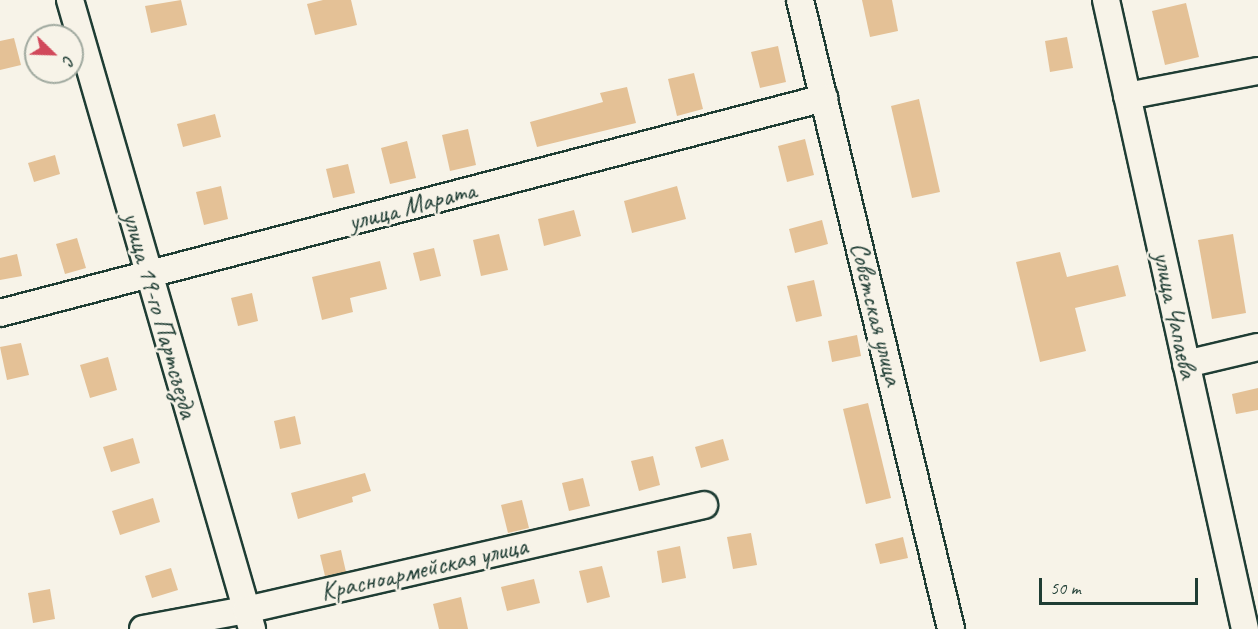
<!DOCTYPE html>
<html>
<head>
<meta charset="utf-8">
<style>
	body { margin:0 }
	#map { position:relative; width:1258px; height:629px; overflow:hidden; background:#f7f3e8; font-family:Caveat,sans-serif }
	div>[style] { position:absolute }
	.building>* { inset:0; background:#e4c196 }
	.roads { filter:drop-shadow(2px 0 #1f3d34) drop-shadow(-2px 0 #1f3d34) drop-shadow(0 2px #1f3d34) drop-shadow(0 -2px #1f3d34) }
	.minor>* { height:26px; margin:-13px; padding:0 13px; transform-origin:13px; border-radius:13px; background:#f7f3e8 }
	span { translate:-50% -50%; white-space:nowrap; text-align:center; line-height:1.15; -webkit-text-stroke:5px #f7f3e8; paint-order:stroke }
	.street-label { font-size:26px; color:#1f3d34 }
	.north { position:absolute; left:24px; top:24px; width:60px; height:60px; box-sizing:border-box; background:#f7f3e8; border:2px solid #a1aaa0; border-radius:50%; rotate:113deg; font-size:16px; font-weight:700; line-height:24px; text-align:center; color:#1f3d34 }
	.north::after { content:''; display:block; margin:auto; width:21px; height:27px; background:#d1495b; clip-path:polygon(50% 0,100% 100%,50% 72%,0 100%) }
	.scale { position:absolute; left:1039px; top:578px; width:159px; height:27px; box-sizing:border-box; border:3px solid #1f3d34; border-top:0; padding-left:8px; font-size:18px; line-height:21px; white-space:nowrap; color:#1f3d34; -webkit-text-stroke:4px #f7f3e8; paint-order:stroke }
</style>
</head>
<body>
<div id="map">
	<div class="building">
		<i style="clip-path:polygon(181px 0,187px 25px,151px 33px,145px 6px)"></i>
		<i style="clip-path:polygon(323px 0,351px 0,357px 25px,315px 35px,307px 4px)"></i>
		<i style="clip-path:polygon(862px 0,892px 0,898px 31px,870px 37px)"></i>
		<i style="clip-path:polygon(1186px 3px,1199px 57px,1165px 65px,1152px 11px)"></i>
		<i style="clip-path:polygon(1067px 37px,1073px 68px,1050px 72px,1045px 41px)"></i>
		<i style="clip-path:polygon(14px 38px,21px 65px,0 70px,0 41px)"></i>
		<i style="clip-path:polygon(778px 46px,786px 82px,760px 88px,751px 52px)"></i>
		<i style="clip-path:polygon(694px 73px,703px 109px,677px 116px,668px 79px)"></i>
		<i style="clip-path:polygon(627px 87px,636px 123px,537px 147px,530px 122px,603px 102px,600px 93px)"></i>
		<i style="clip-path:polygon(919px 99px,940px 192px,912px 198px,891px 106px)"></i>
		<i style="clip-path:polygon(215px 114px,221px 137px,183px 147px,177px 124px)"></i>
		<i style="clip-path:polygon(468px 129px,476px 165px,450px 171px,442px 135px)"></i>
		<i style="clip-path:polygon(805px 139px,814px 175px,787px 182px,778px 146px)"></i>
		<i style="clip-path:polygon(407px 141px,416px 178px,390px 184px,381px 148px)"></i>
		<i style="clip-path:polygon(55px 155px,60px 174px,34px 182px,28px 163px)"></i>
		<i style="clip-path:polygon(348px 164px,355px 193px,333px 198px,326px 169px)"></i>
		<i style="clip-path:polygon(221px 186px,228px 219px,204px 225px,196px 192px)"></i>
		<i style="clip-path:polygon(677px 186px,686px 219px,632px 233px,624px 201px)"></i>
		<i style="clip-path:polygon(574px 210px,581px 236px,544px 246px,538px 219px)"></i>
		<i style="clip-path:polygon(822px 220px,828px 244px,795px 253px,789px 229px)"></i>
		<i style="clip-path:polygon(499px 234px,508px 270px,481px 276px,473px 240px)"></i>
		<i style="clip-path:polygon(1233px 234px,1246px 313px,1212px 319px,1198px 240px)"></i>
		<i style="clip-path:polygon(77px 238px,86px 268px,65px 274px,56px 244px)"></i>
		<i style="clip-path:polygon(434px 248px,441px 276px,420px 281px,413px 253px)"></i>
		<i style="clip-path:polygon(1060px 252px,1067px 277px,1118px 265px,1126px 296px,1075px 308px,1086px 351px,1040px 362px,1016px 262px)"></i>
		<i style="clip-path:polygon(17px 254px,22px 276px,0 280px,0 258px)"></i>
		<i style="clip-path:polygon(380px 261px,387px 289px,350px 298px,353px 312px,322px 320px,312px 277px)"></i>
		<i style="clip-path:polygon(814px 280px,822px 316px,796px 322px,787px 286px)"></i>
		<i style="clip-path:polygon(252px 293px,258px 321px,238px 326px,231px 298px)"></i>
		<i style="clip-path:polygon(857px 335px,861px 356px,832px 362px,828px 341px)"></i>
		<i style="clip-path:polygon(21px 343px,29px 375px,7px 380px,0 347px)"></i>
		<i style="clip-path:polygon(108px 357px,117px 390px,90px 398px,80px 365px)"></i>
		<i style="clip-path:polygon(1258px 388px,1258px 410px,1236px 414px,1232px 394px)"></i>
		<i style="clip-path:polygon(868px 403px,891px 498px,866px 504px,843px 409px)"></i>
		<i style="clip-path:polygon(295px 416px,301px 444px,280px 449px,274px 421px)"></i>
		<i style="clip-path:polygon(133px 438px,140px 463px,111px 472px,103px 447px)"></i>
		<i style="clip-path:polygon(723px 439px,729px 460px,701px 468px,695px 447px)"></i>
		<i style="clip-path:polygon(653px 456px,660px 485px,639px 491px,631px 461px)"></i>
		<i style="clip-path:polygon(365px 473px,371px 491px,352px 497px,353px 502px,298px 519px,291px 493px)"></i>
		<i style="clip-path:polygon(583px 478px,590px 506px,569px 511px,562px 483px)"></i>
		<i style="clip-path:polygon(153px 498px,160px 522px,120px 535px,112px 511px)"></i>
		<i style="clip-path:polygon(522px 500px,529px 528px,508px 533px,501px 505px)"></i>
		<i style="clip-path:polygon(751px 533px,757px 565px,733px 569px,727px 537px)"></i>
		<i style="clip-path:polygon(903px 537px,908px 558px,880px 564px,875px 544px)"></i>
		<i style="clip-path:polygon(680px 546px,686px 578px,662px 583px,657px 551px)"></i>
		<i style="clip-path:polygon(341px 550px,346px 572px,325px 576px,320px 555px)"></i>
		<i style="clip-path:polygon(602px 566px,610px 597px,587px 603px,579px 571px)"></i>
		<i style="clip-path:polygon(171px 568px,178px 590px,152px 598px,145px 576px)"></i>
		<i style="clip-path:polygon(534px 579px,540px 603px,507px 611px,501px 587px)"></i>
		<i style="clip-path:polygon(50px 589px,55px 619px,33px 623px,28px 593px)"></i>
		<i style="clip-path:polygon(461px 597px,468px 629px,439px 629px,433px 604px)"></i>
	</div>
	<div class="roads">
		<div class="minor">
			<i style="left:70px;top:0;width:655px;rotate:73.86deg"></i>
			<i style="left:800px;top:0;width:647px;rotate:76.5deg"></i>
			<i style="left:1106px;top:0;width:644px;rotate:77.54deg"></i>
			<i style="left:1127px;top:96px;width:133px;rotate:-10.8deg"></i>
			<i style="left:0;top:313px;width:852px;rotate:-14.62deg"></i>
			<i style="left:1186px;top:364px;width:74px;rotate:-13.3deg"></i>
			<i style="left:143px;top:629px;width:105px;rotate:-10.5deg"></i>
			<i style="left:246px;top:610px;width:470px;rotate:-12.9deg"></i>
		</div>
	</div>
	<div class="street-label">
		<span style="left:412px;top:206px;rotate:-15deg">улица Марата</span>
		<span style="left:876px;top:314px;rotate:76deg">Советская улица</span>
		<span style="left:160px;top:315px;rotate:74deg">улица 19-го Партсъезда</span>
		<span style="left:1175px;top:315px;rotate:78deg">улица Чапаева</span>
		<span style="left:424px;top:569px;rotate:-13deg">Красноармейская улица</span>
	</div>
	<div class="north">С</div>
	<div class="scale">50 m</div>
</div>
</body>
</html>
